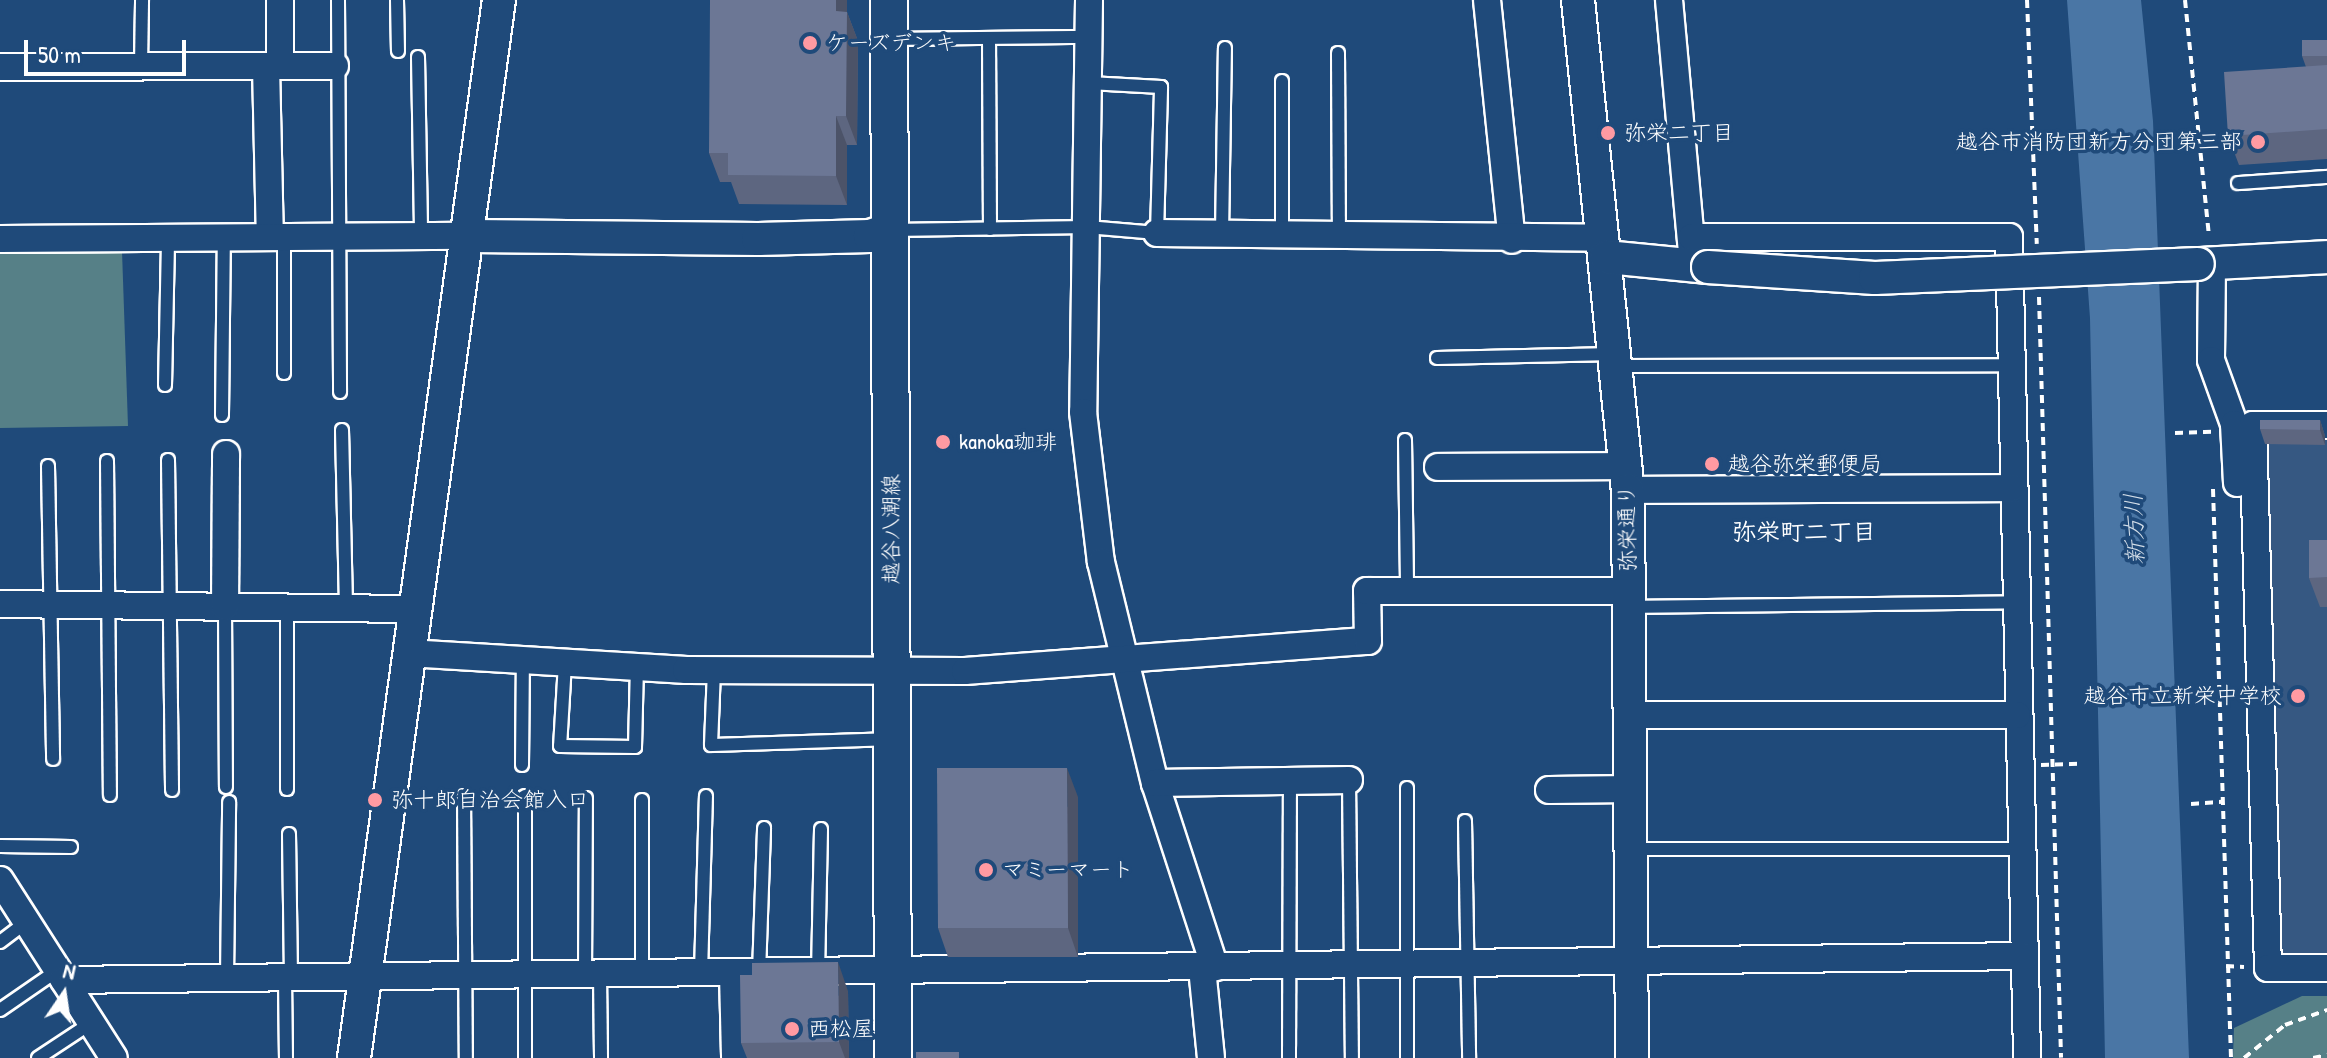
<!DOCTYPE html>
<html>
<head>
<meta charset="utf-8">
<style>
	body { margin:0 }
	#map { position:relative; width:2327px; height:1058px; overflow:hidden; background:#1f4a7a; font-family:"Patrick Hand","Klee One",sans-serif }
	div>[style] { position:absolute }
	.built>* { inset:0; background:#365882 }
	.green>* { inset:0; background:#568087 }
	.water>* { inset:0; background:#4a76a5 }
	.path>* { height:4px; margin-top:-2px; transform-origin:0; background:repeating-linear-gradient(90deg,#fff 0 8px,transparent 0 14px) }
	.roads { filter:drop-shadow(2px 0 #fff) drop-shadow(-2px 0 #fff) drop-shadow(0 2px #fff) drop-shadow(0 -2px #fff) }
	.service>* { height:12px; margin:-6px; padding:0 6px; transform-origin:6px; border-radius:6px; background:#1f4a7a }
	.minor>* { height:26px; margin:-13px; padding:0 13px; transform-origin:13px; border-radius:13px; background:#1f4a7a }
	.tertiary>* { height:32px; margin:-16px; padding:0 16px; transform-origin:16px; border-radius:16px; background:#1f4a7a }
	.secondary>* { height:36px; margin:-18px; padding:0 18px; transform-origin:18px; border-radius:18px; background:#1f4a7a }
	.bridges { filter:drop-shadow(2px 0 #fff) drop-shadow(-2px 0 #fff) drop-shadow(0 2px #fff) drop-shadow(0 -2px #fff) }
	.tertiary-bridge>* { height:32px; margin:-16px; padding:0 16px; transform-origin:16px; border-radius:16px; background:#1f4a7a }
	.wall>* { inset:0; background:#5d6680 }
	.shaded-wall>* { inset:0; background:#4c5368 }
	.building>* { inset:0; background:#6c7795 }
	.dots>* { width:22px; height:22px; translate:-50% -50%; box-sizing:border-box; border:4px solid #1f4a7a; border-radius:50% }
	span { translate:-50% -50%; white-space:nowrap; text-align:center; line-height:1.15; -webkit-text-stroke:7px #1f4a7a; paint-order:stroke }
	.poi-label { font-size:22px; color:#fff }
	.left { translate:0 -50%; text-align:left }
	.right { translate:-100% -50%; text-align:right }
	.street-label { font-size:22px; color:#fff }
	.water-label { font-size:24px; color:#d2dde8; font-style:italic }
	.neighbourhood-label { font-size:24px; color:#fff; font-weight:700 }
	.north { position:absolute; left:24px; top:954px; width:80px; height:80px; -webkit-text-stroke:6px #1f4a7a; paint-order:stroke; rotate:13deg; font-size:22px; font-weight:700; line-height:32px; text-align:center; color:#fff }
	.north::after { content:''; display:block; margin:auto; width:28px; height:36px; background:#fff; clip-path:polygon(50% 0,100% 100%,50% 72%,0 100%) }
	.scale { position:absolute; left:24px; top:40px; width:162px; height:36px; box-sizing:border-box; border:4px solid #fff; border-top:0; padding-left:10px; font-size:24px; line-height:28px; white-space:nowrap; color:#fff; -webkit-text-stroke:6px #1f4a7a; paint-order:stroke }
</style>
</head>
<body>
<div id="map">
	<div class="built">
		<i style="clip-path:polygon(2262px 433px,2327px 433px,2327px 959px,2278px 960px)"></i>
	</div>
	<div class="green">
		<i style="clip-path:polygon(122px 251px,128px 426px,0 428px,0 252px)"></i>
		<i style="clip-path:polygon(2302px 996px,2327px 996px,2327px 1058px,2233px 1058px,2234px 1028px)"></i>
	</div>
	<div class="water">
		<i style="clip-path:polygon(2067px 0,2141px 0,2153px 121px,2189px 1058px,2105px 1058px,2090px 318px)"></i>
	</div>
	<div class="path">
		<i style="left:2027px;top:0;width:244px;rotate:87.7deg"></i>
		<i style="left:2185px;top:0;width:238px;rotate:84.2deg"></i>
		<i style="left:2039px;top:297px;width:761px;rotate:88.34deg"></i>
		<i style="left:2175px;top:433px;width:37px;rotate:-2deg"></i>
		<i style="left:2213px;top:489px;width:569px;rotate:88.19deg"></i>
		<i style="left:2041px;top:765px;width:38px;rotate:-2deg"></i>
		<i style="left:2191px;top:804px;width:31px;rotate:-4deg"></i>
		<i style="left:2226px;top:966px;width:18px;rotate:3deg"></i>
		<i style="left:2244px;top:1058px;width:53px;rotate:-38.8deg"></i>
		<i style="left:2285px;top:1025px;width:45px;rotate:-19.7deg"></i>
		<i style="left:2313px;top:1058px;width:14px;rotate:-12deg"></i>
	</div>
	<div class="roads">
		<div class="service">
			<i style="left:338px;top:0;width:392px;rotate:89.7deg"></i>
			<i style="left:397px;top:0;width:51px;rotate:88.9deg"></i>
			<i style="left:892px;top:39px;width:197px;rotate:-0.6deg"></i>
			<i style="left:989px;top:39px;width:190px;rotate:89.7deg"></i>
			<i style="left:1338px;top:53px;width:184px;rotate:89.7deg"></i>
			<i style="left:418px;top:57px;width:179px;rotate:89deg"></i>
			<i style="left:141px;top:66px;width:66px;rotate:-89.1deg"></i>
			<i style="left:2238px;top:183px;width:89px;rotate:-3.9deg"></i>
			<i style="left:892px;top:230px;width:195px;rotate:-0.9deg"></i>
			<i style="left:1087px;top:227px;width:70px;rotate:4.9deg"></i>
			<i style="left:1157px;top:233px;width:146px;rotate:-88.4deg"></i>
			<i style="left:1161px;top:87px;width:72px;rotate:-176.8deg"></i>
			<i style="left:1222px;top:234px;width:186px;rotate:-89.1deg"></i>
			<i style="left:1282px;top:236px;width:155px;rotate:-90deg"></i>
			<i style="left:1437px;top:358px;width:176px;rotate:-1.3deg"></i>
			<i style="left:1616px;top:366px;width:395px;rotate:-0.1deg"></i>
			<i style="left:284px;top:373px;width:136px;rotate:-90deg"></i>
			<i style="left:165px;top:385px;width:147px;rotate:-88.8deg"></i>
			<i style="left:222px;top:415px;width:178px;rotate:-89.4deg"></i>
			<i style="left:342px;top:430px;width:178px;rotate:88.7deg"></i>
			<i style="left:1405px;top:440px;width:150px;rotate:89.2deg"></i>
			<i style="left:168px;top:460px;width:330px;rotate:89.3deg"></i>
			<i style="left:107px;top:461px;width:334px;rotate:89.5deg"></i>
			<i style="left:48px;top:466px;width:293px;rotate:89deg"></i>
			<i style="left:225px;top:607px;width:180px;rotate:89.7deg"></i>
			<i style="left:1629px;top:607px;width:386px;rotate:-0.7deg"></i>
			<i style="left:565px;top:663px;width:83px;rotate:93.4deg"></i>
			<i style="left:560px;top:746px;width:75px;rotate:0.8deg"></i>
			<i style="left:635px;top:747px;width:80px;rotate:-88.6deg"></i>
			<i style="left:714px;top:670px;width:75px;rotate:92.3deg"></i>
			<i style="left:711px;top:745px;width:177px;rotate:-1.9deg"></i>
			<i style="left:522px;top:765px;width:105px;rotate:-89.5deg"></i>
			<i style="left:1349px;top:780px;width:278px;rotate:89.4deg"></i>
			<i style="left:1407px;top:788px;width:270px;rotate:90deg"></i>
			<i style="left:287px;top:789px;width:181px;rotate:-90deg"></i>
			<i style="left:464px;top:796px;width:262px;rotate:89.6deg"></i>
			<i style="left:525px;top:796px;width:262px;rotate:90deg"></i>
			<i style="left:642px;top:800px;width:175px;rotate:90deg"></i>
			<i style="left:1465px;top:821px;width:237px;rotate:89deg"></i>
			<i style="left:289px;top:834px;width:144px;rotate:89.2deg"></i>
			<i style="left:0;top:846px;width:71px;rotate:0.8deg"></i>
			<i style="left:1633px;top:849px;width:388px"></i>
			<i style="left:0;top:942px;width:34px;rotate:-37deg"></i>
			<i style="left:701px;top:973px;width:177px;rotate:-88.4deg"></i>
			<i style="left:759px;top:973px;width:145px;rotate:-88deg"></i>
			<i style="left:818px;top:973px;width:144px;rotate:-88.8deg"></i>
			<i style="left:585px;top:975px;width:177px;rotate:-89.7deg"></i>
			<i style="left:600px;top:975px;width:83px;rotate:89.3deg"></i>
			<i style="left:227px;top:978px;width:176px;rotate:-89.3deg"></i>
			<i style="left:285px;top:978px;width:80px;rotate:89.3deg"></i>
			<i style="left:0;top:1010px;width:70px;rotate:-34.6deg"></i>
			<i style="left:38px;top:1058px;width:64px;rotate:-33.4deg"></i>
			<i style="left:1289px;top:1058px;width:277px;rotate:-89.8deg"></i>
		</div>
		<div class="minor">
			<i style="left:1089px;top:0;width:412px;rotate:90.8deg"></i>
			<i style="left:1083px;top:412px;width:151px;rotate:83.2deg"></i>
			<i style="left:1101px;top:562px;width:228px;rotate:76.3deg"></i>
			<i style="left:1155px;top:783px;width:194px;rotate:72deg"></i>
			<i style="left:1487px;top:0;width:241px;rotate:84.1deg"></i>
			<i style="left:1669px;top:0;width:256px;rotate:84.8deg"></i>
			<i style="left:266px;top:66px;width:171px;rotate:88.7deg"></i>
			<i style="left:280px;top:66px;width:66px;rotate:-90deg"></i>
			<i style="left:0;top:67px;width:335px;rotate:-0.2deg"></i>
			<i style="left:1157px;top:233px;width:447px;rotate:0.6deg"></i>
			<i style="left:1692px;top:237px;width:317px"></i>
			<i style="left:2009px;top:237px;width:821px;rotate:88.74deg"></i>
			<i style="left:0;top:239px;width:468px;rotate:-0.4deg"></i>
			<i style="left:2212px;top:263px;width:97px;rotate:90.6deg"></i>
			<i style="left:2211px;top:360px;width:68px;rotate:70.2deg"></i>
			<i style="left:2234px;top:424px;width:59px;rotate:87.1deg"></i>
			<i style="left:2327px;top:425px;width:74px;rotate:180deg"></i>
			<i style="left:2253px;top:425px;width:543px;rotate:88.42deg"></i>
			<i style="left:2268px;top:968px;width:59px"></i>
			<i style="left:1438px;top:467px;width:188px;rotate:-0.3deg"></i>
			<i style="left:1628px;top:490px;width:385px;rotate:-0.3deg"></i>
			<i style="left:0;top:604px;width:414px;rotate:0.7deg"></i>
			<i style="left:225px;top:607px;width:153px;rotate:-89.6deg"></i>
			<i style="left:408px;top:653px;width:279px;rotate:3.5deg"></i>
			<i style="left:686px;top:670px;width:279px;rotate:0.2deg"></i>
			<i style="left:965px;top:671px;width:404px;rotate:-4.3deg"></i>
			<i style="left:1368px;top:641px;width:50px;rotate:-91.1deg"></i>
			<i style="left:1367px;top:591px;width:262px"></i>
			<i style="left:1631px;top:715px;width:386px"></i>
			<i style="left:1155px;top:783px;width:194px;rotate:-0.9deg"></i>
			<i style="left:1549px;top:790px;width:82px;rotate:-0.7deg"></i>
			<i style="left:0;top:880px;width:211px;rotate:57.4deg"></i>
			<i style="left:1202px;top:968px;width:90px;rotate:84.3deg"></i>
			<i style="left:733px;top:974px;width:84px;rotate:88.6deg"></i>
			<i style="left:64px;top:980px;width:1961px;rotate:-0.7deg"></i>
		</div>
		<div class="tertiary">
			<i style="left:1578px;top:0;width:493px;rotate:84.2deg"></i>
			<i style="left:1628px;top:490px;width:568px;rotate:89.6deg"></i>
			<i style="left:468px;top:236px;width:290px;rotate:0.6deg"></i>
			<i style="left:758px;top:239px;width:112px;rotate:-1.5deg"></i>
			<i style="left:870px;top:236px;width:20px;rotate:-18deg"></i>
			<i style="left:1606px;top:257px;width:102px;rotate:5.6deg"></i>
			<i style="left:2198px;top:264px;width:129px;rotate:-3.1deg"></i>
			<i style="left:354px;top:1058px;width:1068px;rotate:-82.2deg"></i>
		</div>
		<div class="secondary">
			<i style="left:889px;top:0;width:1058px;rotate:89.78deg"></i>
		</div>
	</div>
	<div class="bridges">
		<div class="tertiary-bridge">
			<i style="left:1708px;top:267px;width:167px;rotate:3.8deg"></i>
			<i style="left:1875px;top:278px;width:323px;rotate:-2.5deg"></i>
		</div>
	</div>
	<div class="wall">
		<i style="clip-path:polygon(847px 12px,858px 41px,857px 145px,847px 145px,847px 205px,739px 204px,731px 182px,720px 182px,709px 153px)"></i>
		<i style="clip-path:polygon(2327px 40px,2327px 159px,2239px 165px,2228px 136px,2306px 67px,2302px 56px)"></i>
		<i style="clip-path:polygon(2320px 420px,2325px 436px,2325px 445px,2265px 444px,2260px 429px)"></i>
		<i style="clip-path:polygon(2327px 540px,2327px 607px,2320px 607px,2309px 578px)"></i>
		<i style="clip-path:polygon(1078px 797px,1078px 957px,948px 957px,938px 928px)"></i>
		<i style="clip-path:polygon(848px 991px,849px 1058px,747px 1058px,741px 1043px)"></i>
	</div>
	<div class="shaded-wall">
		<i style="clip-path:polygon(836px 0,847px 0,847px 12px,858px 41px,857px 145px,846px 116px,836px 11px)"></i>
		<i style="clip-path:polygon(836px 116px,847px 145px,847px 205px,836px 176px)"></i>
		<i style="clip-path:polygon(2320px 420px,2325px 436px,2325px 445px,2320px 430px)"></i>
		<i style="clip-path:polygon(1067px 768px,1078px 797px,1078px 957px,1068px 928px)"></i>
		<i style="clip-path:polygon(838px 962px,848px 991px,849px 1058px,845px 1058px,839px 1042px)"></i>
	</div>
	<div class="building">
		<i style="clip-path:polygon(710px 0,836px 0,836px 11px,847px 12px,846px 116px,836px 116px,836px 176px,728px 175px,728px 153px,709px 153px)"></i>
		<i style="clip-path:polygon(2302px 40px,2327px 40px,2327px 56px,2302px 56px)"></i>
		<i style="clip-path:polygon(2327px 65px,2327px 129px,2228px 136px,2224px 72px)"></i>
		<i style="clip-path:polygon(2260px 420px,2320px 420px,2320px 430px,2260px 429px)"></i>
		<i style="clip-path:polygon(2309px 540px,2327px 540px,2327px 577px,2309px 578px)"></i>
		<i style="clip-path:polygon(937px 768px,1067px 768px,1068px 928px,938px 928px)"></i>
		<i style="clip-path:polygon(838px 962px,839px 1042px,741px 1043px,740px 975px,752px 975px,752px 963px)"></i>
		<i style="clip-path:polygon(916px 1052px,959px 1052px,959px 1058px,916px 1058px)"></i>
	</div>
	<div class="dots">
		<i style="left:810px;top:43px;background:#ff9aa2"></i>
		<i style="left:1608px;top:133px;background:#ff9aa2"></i>
		<i style="left:2258px;top:142px;background:#ff9aa2"></i>
		<i style="left:943px;top:442px;background:#ff9aa2"></i>
		<i style="left:1712px;top:464px;background:#ff9aa2"></i>
		<i style="left:2298px;top:696px;background:#ff9aa2"></i>
		<i style="left:375px;top:800px;background:#ff9aa2"></i>
		<i style="left:986px;top:870px;background:#ff9aa2"></i>
		<i style="left:792px;top:1029px;background:#ff9aa2"></i>
	</div>
	<div class="poi-label">
		<span class="left" style="left:826px;top:43px">ケーズデンキ</span>
		<span class="left" style="left:1624px;top:133px">弥栄二丁目</span>
		<span class="right" style="left:2242px;top:142px">越谷市消防団新方分団第三部</span>
		<span class="left" style="left:959px;top:442px">kanoka珈琲</span>
		<span class="left" style="left:1728px;top:464px">越谷弥栄郵便局</span>
		<span class="right" style="left:2282px;top:696px">越谷市立新栄中学校</span>
		<span class="left" style="left:391px;top:800px">弥十郎自治会館入口</span>
		<span class="left" style="left:1002px;top:870px">マミーマート</span>
		<span class="left" style="left:808px;top:1029px">西松屋</span>
	</div>
	<div class="street-label">
		<span style="left:1627px;top:528px;rotate:-91deg">弥栄通り</span>
		<span style="left:891px;top:529px;rotate:-90deg">越谷八潮線</span>
	</div>
	<div class="water-label">
		<span style="left:2134px;top:529px;rotate:-92deg">新方川</span>
	</div>
	<div class="neighbourhood-label">
		<span style="left:1804px;top:532px">弥栄町二丁目</span>
	</div>
	<div class="north">N</div>
	<div class="scale">50 m</div>
</div>
</body>
</html>
